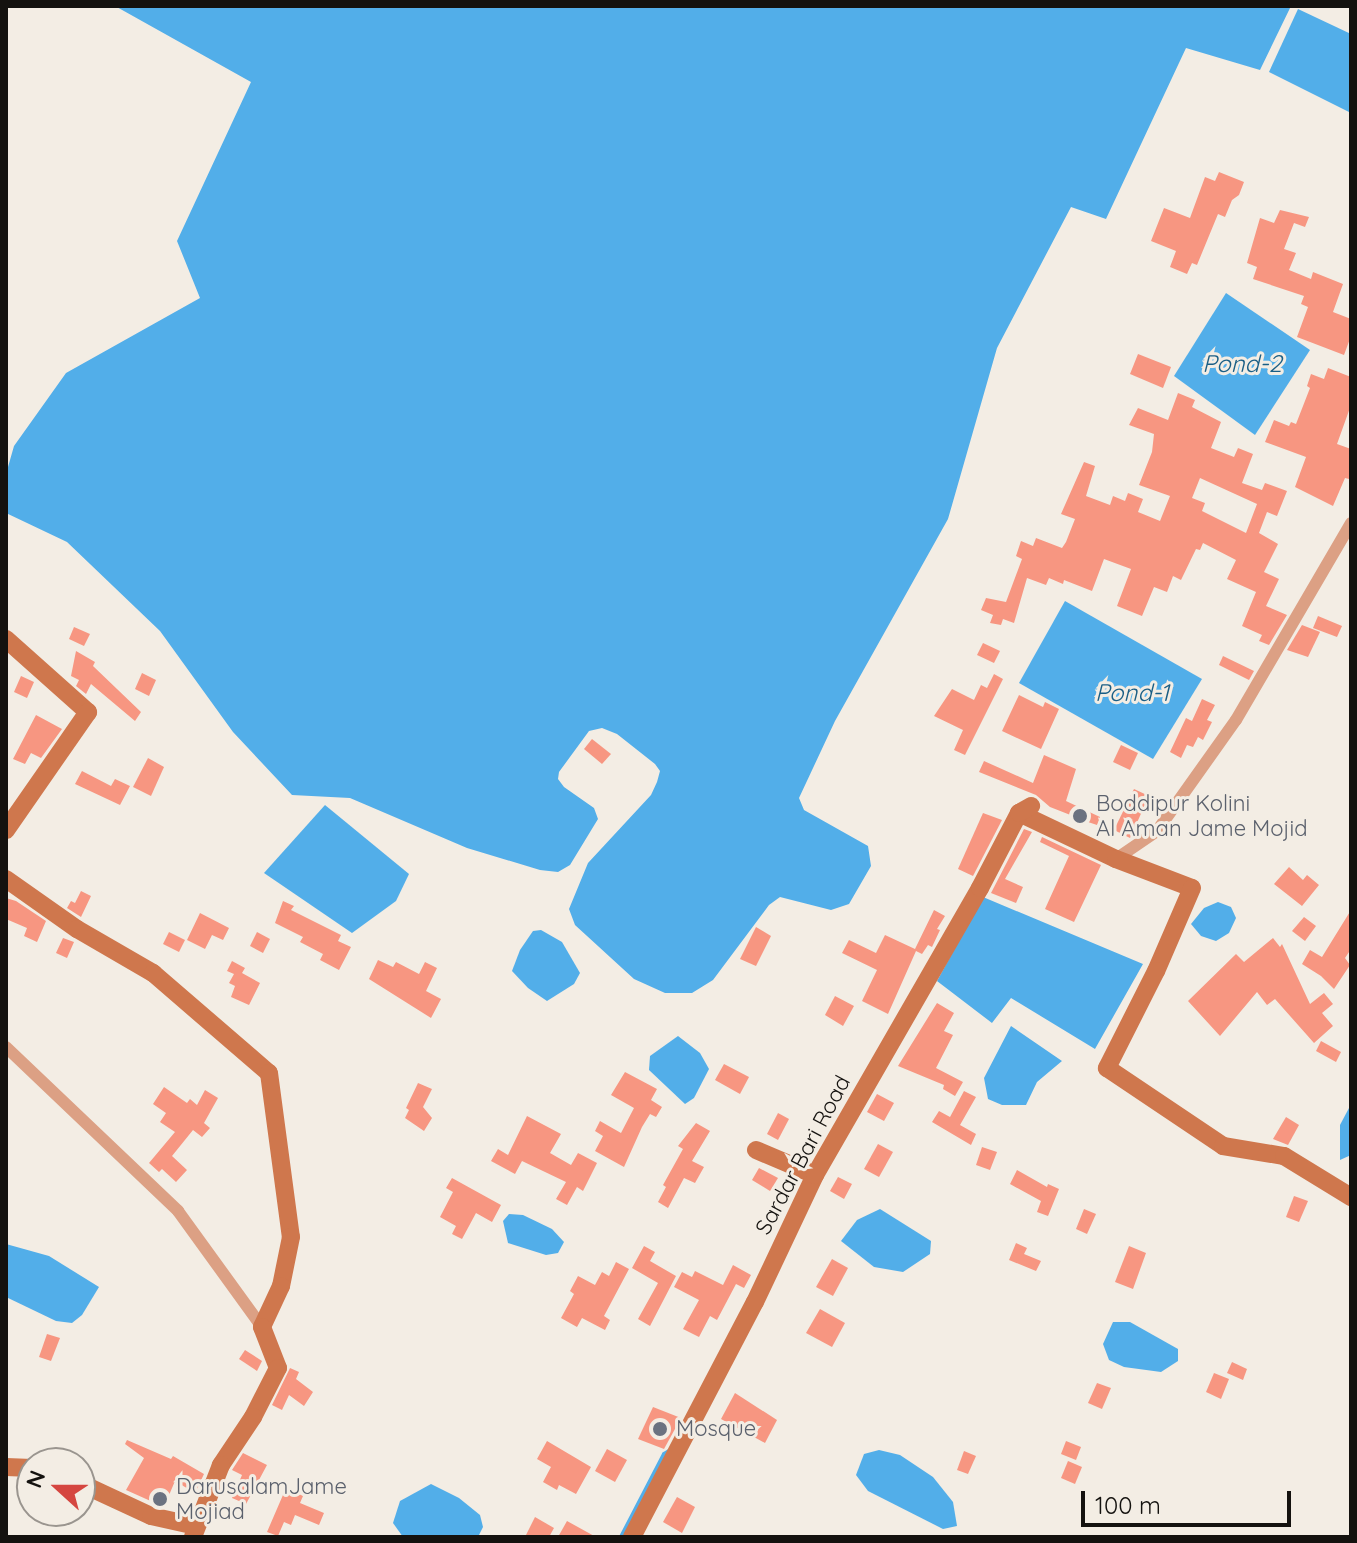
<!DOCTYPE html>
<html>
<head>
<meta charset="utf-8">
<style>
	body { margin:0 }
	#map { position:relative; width:1357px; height:1543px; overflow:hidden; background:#f3ede4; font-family:Quicksand,sans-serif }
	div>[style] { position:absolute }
	.water>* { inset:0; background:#52aee9 }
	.stream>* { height:4px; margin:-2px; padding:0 2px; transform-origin:2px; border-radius:2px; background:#52aee9 }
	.building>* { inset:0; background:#f79681 }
	.street>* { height:12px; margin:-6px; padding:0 6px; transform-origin:6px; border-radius:6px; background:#dca084 }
	.secondary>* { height:18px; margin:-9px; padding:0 9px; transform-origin:9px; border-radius:9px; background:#cf774d }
	.dots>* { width:22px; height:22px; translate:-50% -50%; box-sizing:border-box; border:4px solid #f3ede4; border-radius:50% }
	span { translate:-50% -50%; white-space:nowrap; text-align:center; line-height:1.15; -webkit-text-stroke:6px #f3ede4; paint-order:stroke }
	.worship-label { font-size:22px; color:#5b616d }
	.left { translate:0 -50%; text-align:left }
	.street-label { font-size:22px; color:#14120f }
	.water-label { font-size:24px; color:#1a5e85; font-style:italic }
	.frame { position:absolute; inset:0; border:8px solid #14120f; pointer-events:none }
	.north { position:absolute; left:16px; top:1447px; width:80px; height:80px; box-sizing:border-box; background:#f3ede4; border:2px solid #9a958f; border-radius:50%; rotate:291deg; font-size:22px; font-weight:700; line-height:32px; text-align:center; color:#14120f }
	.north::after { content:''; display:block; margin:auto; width:28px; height:36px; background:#d54640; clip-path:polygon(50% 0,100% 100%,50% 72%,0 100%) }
	.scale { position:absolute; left:1081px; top:1491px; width:210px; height:36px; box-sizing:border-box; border:4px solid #14120f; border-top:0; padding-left:10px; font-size:24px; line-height:28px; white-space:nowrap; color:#14120f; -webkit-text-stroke:6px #f3ede4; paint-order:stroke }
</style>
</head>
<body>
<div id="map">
	<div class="water">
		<i style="clip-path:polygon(115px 6px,1291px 6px,1260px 70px,1186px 48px,1106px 219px,1071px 207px,997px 348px,948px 519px,835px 721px,799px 798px,804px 810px,868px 846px,871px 866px,849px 904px,831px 910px,780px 897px,769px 905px,713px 980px,692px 993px,665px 993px,634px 979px,575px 925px,569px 909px,588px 863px,651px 795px,657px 782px,660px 771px,655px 764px,617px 734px,602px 728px,589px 731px,559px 772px,558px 779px,564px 787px,594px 808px,598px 819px,570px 865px,558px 872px,540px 870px,467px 848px,350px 798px,292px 795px,233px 732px,160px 631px,67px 542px,6px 513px,6px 474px,14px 446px,66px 373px,200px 298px,177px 241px,251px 82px)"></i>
		<i style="clip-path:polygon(1298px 9px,1351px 34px,1351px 113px,1269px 72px)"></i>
		<i style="clip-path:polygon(1226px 293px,1310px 350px,1255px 435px,1174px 376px)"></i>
		<i style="clip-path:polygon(1065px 601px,1202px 679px,1153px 759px,1019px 683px)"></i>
		<i style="clip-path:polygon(325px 805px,409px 874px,396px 901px,352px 933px,264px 873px)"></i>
		<i style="clip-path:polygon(983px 897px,1143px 964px,1095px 1049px,1011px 998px,992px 1023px,937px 981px)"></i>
		<i style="clip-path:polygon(1218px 902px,1231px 907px,1236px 918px,1229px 933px,1216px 941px,1201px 936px,1191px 924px,1204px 908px)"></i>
		<i style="clip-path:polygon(541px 930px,562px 942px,580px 973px,574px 984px,547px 1001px,528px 988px,512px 971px,520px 950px,533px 931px)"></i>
		<i style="clip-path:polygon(1011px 1026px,1062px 1061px,1037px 1082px,1026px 1105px,1002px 1105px,988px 1099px,984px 1078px)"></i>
		<i style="clip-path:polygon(678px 1036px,700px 1053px,709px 1069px,694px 1098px,685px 1104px,649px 1070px,650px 1056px)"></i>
		<i style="clip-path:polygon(1349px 1108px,1351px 1155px,1340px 1160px,1340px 1125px)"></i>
		<i style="clip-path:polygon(880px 1209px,931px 1241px,930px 1254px,903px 1272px,874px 1267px,841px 1241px,857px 1220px)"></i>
		<i style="clip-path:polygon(509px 1214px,523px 1215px,552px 1229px,564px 1242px,558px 1253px,546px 1255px,508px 1243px,503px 1221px)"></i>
		<i style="clip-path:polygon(6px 1244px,49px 1256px,99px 1287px,82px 1315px,72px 1323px,56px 1321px,6px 1297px)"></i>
		<i style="clip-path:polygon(1113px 1322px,1130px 1322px,1178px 1349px,1178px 1361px,1161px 1372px,1124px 1367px,1109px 1360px,1103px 1344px)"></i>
		<i style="clip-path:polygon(879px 1450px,900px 1455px,933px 1477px,953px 1502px,957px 1526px,943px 1529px,868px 1491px,856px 1475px,864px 1454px)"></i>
		<i style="clip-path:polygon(431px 1484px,459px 1498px,480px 1515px,483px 1527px,478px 1537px,403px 1537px,393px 1523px,400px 1501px)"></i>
	</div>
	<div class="stream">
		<i style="left:621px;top:1537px;width:93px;rotate:-62.6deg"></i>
		<i style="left:664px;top:1454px;width:6px;rotate:-31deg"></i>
	</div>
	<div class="building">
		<i style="clip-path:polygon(1219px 172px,1244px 182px,1239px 195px,1232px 200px,1225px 217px,1218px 214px,1197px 265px,1192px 263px,1187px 274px,1170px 267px,1176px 251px,1151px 241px,1164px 208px,1190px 218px,1205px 177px,1215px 181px)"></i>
		<i style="clip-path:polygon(1280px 210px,1309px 217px,1305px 227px,1294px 223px,1284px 249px,1296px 253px,1289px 270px,1311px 279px,1313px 272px,1343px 284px,1333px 312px,1351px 319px,1351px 336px,1344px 355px,1297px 337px,1308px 307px,1301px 304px,1304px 296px,1253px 279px,1257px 267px,1247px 263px,1260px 218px,1274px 223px)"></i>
		<i style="clip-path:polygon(1138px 354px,1171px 367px,1163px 388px,1130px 374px)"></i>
		<i style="clip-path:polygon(1328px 368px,1351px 377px,1351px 405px,1337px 444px,1351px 449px,1351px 473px,1349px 479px,1345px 478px,1333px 506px,1295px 487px,1306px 457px,1265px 442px,1274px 420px,1289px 426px,1291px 422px,1296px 424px,1310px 388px,1307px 386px,1311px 374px,1324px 379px)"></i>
		<i style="clip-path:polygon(evenodd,1178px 393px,1195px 400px,1192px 407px,1221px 422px,1211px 448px,1234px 457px,1238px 448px,1253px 454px,1242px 483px,1262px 490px,1265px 483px,1287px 491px,1277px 516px,1267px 512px,1259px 533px,1278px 544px,1264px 572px,1279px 579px,1266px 606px,1287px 615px,1269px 645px,1259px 641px,1262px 635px,1242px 626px,1256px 592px,1227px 579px,1236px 560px,1203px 543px,1200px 550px,1196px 549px,1181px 580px,1173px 576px,1167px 592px,1154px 587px,1142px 616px,1117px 606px,1131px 569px,1104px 559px,1092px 591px,1064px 580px,1063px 584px,1049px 578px,1046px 585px,1027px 578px,1014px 623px,1003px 619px,1001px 625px,990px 623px,993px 615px,981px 610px,986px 598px,1006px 602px,1022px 559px,1016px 556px,1021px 541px,1033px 546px,1036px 538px,1062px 548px,1066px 542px,1075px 519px,1061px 514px,1084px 462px,1095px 466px,1086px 496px,1110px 505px,1113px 496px,1125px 501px,1128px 493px,1143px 499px,1138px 512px,1160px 521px,1170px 496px,1139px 485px,1152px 452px,1154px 434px,1129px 425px,1138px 408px,1168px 420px,1178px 393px,1200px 478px,1257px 504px,1246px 533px,1202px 511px,1205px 503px,1192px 498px,1200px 478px)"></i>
		<i style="clip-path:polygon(1318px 616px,1342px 626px,1337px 637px,1313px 628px)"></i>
		<i style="clip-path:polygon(1302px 625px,1320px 632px,1308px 657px,1287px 650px)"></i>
		<i style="clip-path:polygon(74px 627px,90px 634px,84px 646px,69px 639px)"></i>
		<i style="clip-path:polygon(983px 643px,1000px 651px,994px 663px,977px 655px)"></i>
		<i style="clip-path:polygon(76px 651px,95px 662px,93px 666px,141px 712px,135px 721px,91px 684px,86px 694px,76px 686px,79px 680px,71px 676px)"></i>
		<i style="clip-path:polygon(1223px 656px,1254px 671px,1249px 680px,1219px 665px)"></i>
		<i style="clip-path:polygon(142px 673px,156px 680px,149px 696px,135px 689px)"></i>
		<i style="clip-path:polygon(994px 674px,1003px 679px,965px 755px,954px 750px,963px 730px,934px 716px,952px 689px,974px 700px,981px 685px,987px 688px)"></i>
		<i style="clip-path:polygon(21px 676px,34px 682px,27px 698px,14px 692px)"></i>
		<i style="clip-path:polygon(1019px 695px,1043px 707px,1045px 702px,1059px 709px,1041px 749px,1002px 731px)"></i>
		<i style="clip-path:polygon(1202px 699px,1215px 705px,1207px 720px,1212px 722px,1203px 740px,1198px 737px,1193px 747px,1187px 745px,1181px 758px,1170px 752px,1186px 718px,1192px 721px)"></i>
		<i style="clip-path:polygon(36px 715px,62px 729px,41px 758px,31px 753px,25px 764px,13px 759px)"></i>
		<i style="clip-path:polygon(592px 739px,611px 754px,602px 764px,584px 749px)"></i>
		<i style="clip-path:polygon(1121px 745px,1138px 753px,1130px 770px,1113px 762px)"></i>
		<i style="clip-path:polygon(1044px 755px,1076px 769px,1066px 801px,1100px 817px,1097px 825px,1085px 821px,1083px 826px,1071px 820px,1073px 816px,1050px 807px,1036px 795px,979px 772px,984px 761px,1033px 783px)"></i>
		<i style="clip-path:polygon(148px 758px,164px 767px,151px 796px,133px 787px)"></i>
		<i style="clip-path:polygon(82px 771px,111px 786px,115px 779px,130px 786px,120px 805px,75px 784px)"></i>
		<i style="clip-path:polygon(1134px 789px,1149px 796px,1130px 838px,1114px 830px)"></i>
		<i style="clip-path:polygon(983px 813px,1002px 820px,973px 876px,958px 869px)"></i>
		<i style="clip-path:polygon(1024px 829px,1032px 832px,1005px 879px,1023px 887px,1016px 903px,991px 893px)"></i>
		<i style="clip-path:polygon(1042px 837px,1101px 865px,1074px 922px,1045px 909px,1069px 856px,1040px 842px)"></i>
		<i style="clip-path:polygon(1289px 867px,1303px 880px,1307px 875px,1319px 885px,1302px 906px,1274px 884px)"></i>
		<i style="clip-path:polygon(81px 891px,91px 896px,81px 917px,67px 908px,71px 901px,75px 903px)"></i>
		<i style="clip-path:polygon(6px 898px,16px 901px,46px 921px,37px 942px,24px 936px,27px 928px,6px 919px)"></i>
		<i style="clip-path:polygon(283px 901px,294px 906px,291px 910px,341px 935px,338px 941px,351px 947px,339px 970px,320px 960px,323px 954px,300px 942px,303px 937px,275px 923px)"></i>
		<i style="clip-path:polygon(934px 910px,945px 916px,937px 929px,940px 930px,932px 947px,928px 945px,922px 954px,916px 951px,888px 1014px,862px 1001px,877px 970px,842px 953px,849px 940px,876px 953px,885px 935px,915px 949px)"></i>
		<i style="clip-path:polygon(1351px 910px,1351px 949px,1345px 958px,1350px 965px,1334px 989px,1321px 976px,1302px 964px,1310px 950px,1322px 957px)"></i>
		<i style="clip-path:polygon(200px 913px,229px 928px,223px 940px,212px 935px,205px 949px,187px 940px)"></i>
		<i style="clip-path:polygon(1304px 917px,1316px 926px,1305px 941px,1292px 931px)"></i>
		<i style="clip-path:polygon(756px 927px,771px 936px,756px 966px,740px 959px)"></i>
		<i style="clip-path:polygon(169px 932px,185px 940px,179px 952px,163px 944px)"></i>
		<i style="clip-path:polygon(257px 932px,270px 939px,263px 953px,250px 946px)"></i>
		<i style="clip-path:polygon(63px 938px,74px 942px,67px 958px,56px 953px)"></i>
		<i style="clip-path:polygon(1273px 938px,1280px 947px,1282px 944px,1310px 1004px,1324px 993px,1333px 1004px,1322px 1013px,1333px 1026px,1314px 1043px,1275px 999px,1267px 1005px,1257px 992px,1220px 1036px,1188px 1001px,1236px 954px,1244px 962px)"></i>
		<i style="clip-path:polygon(378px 960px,393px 967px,396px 962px,419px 974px,425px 962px,437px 968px,426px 991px,441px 999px,431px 1018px,369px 979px)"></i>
		<i style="clip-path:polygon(232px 961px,245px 968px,242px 973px,260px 983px,249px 1005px,231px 997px,235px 986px,229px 983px,234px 974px,227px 971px)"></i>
		<i style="clip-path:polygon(835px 996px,854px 1006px,843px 1026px,825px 1015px)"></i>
		<i style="clip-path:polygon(937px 1003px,954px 1013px,944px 1031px,953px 1035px,936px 1068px,963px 1082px,955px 1096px,943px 1089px,944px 1085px,898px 1066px)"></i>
		<i style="clip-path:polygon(1321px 1041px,1341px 1052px,1336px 1062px,1316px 1051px)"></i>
		<i style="clip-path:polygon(724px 1064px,749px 1077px,740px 1094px,715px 1080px)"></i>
		<i style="clip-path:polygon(625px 1072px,657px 1089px,651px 1100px,662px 1107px,656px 1117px,650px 1114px,642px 1127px,624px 1167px,595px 1151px,603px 1136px,595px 1131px,600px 1121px,621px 1133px,634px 1108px,611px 1095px)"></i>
		<i style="clip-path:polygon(418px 1083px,432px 1089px,423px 1107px,432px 1118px,424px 1131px,405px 1118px,409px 1110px,406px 1108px)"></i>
		<i style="clip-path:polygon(164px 1087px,187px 1103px,190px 1099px,197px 1105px,205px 1090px,218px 1098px,204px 1123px,210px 1128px,202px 1137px,193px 1130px,172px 1156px,187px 1170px,176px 1182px,162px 1169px,159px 1172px,149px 1163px,175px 1132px,160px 1122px,166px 1113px,153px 1104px)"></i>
		<i style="clip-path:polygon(964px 1091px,976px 1097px,960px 1125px,976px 1134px,971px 1145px,932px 1122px,939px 1111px,950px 1117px)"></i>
		<i style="clip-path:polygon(877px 1094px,894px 1103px,884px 1121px,867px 1112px)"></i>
		<i style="clip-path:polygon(778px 1113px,789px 1119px,778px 1140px,767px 1134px)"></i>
		<i style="clip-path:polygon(527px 1116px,561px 1134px,550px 1153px,571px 1165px,578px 1153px,597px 1163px,583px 1191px,577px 1187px,567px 1205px,556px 1199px,566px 1182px,522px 1161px,515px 1174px,491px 1161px,498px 1149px,508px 1155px)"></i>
		<i style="clip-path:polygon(1286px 1117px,1299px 1125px,1288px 1145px,1273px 1139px)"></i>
		<i style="clip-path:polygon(696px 1123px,710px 1131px,692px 1161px,704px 1167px,695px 1183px,684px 1178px,668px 1208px,658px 1202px,666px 1187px,663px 1185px,683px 1149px,678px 1146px)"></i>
		<i style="clip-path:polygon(878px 1144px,893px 1152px,879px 1177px,864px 1169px)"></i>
		<i style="clip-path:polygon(982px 1147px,997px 1152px,990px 1170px,976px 1165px)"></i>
		<i style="clip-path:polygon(759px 1168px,778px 1178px,770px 1191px,752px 1180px)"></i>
		<i style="clip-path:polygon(1017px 1170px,1047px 1187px,1048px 1184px,1059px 1189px,1048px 1216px,1037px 1212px,1041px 1201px,1010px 1184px)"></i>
		<i style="clip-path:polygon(838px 1177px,852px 1184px,844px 1199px,830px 1191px)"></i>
		<i style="clip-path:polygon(452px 1178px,501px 1205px,492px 1222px,476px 1213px,462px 1239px,452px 1234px,456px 1226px,440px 1217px,453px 1192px,446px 1188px)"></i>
		<i style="clip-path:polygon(1294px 1196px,1308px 1201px,1299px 1222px,1286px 1217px)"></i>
		<i style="clip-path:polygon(1084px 1209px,1096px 1214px,1087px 1234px,1076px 1229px)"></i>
		<i style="clip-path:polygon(1016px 1243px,1027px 1248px,1024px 1254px,1041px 1261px,1036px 1271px,1009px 1260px)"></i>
		<i style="clip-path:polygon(644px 1246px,655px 1252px,650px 1261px,676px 1276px,650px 1326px,638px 1319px,658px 1283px,632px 1268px)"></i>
		<i style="clip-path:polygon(1129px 1246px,1146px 1253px,1133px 1289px,1115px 1282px)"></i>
		<i style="clip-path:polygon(832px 1259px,848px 1268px,833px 1296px,816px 1287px)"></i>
		<i style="clip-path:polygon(616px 1262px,629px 1269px,604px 1316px,610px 1320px,605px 1330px,582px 1318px,577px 1327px,561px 1318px,574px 1294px,570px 1291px,578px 1276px,595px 1285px,602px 1272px,609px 1276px)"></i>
		<i style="clip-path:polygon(733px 1265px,751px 1275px,744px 1288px,736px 1284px,717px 1320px,710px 1316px,699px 1337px,683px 1329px,699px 1300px,674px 1287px,682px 1272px,692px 1277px,695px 1271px,723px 1285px)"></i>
		<i style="clip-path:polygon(820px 1309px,845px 1323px,832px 1347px,806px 1333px)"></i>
		<i style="clip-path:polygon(47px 1334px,60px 1338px,51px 1361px,39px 1357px)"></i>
		<i style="clip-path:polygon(245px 1350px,262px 1361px,257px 1371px,239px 1359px)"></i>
		<i style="clip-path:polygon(1232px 1362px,1247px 1369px,1243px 1380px,1227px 1373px)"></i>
		<i style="clip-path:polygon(290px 1368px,299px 1372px,296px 1379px,313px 1392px,304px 1406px,289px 1395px,282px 1410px,272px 1405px)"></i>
		<i style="clip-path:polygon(1214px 1373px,1229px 1379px,1221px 1399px,1206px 1392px)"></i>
		<i style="clip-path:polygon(1097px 1383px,1111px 1388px,1102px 1409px,1088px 1403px)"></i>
		<i style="clip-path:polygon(735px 1393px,777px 1420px,765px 1443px,721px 1419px)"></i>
		<i style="clip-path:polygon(653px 1407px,681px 1418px,664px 1449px,638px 1439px)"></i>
		<i style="clip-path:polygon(127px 1440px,171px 1459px,173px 1456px,204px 1474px,195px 1493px,175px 1481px,164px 1507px,126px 1490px,144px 1458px,125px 1444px)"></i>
		<i style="clip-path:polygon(547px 1441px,591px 1467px,576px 1494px,559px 1485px,557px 1490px,543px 1482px,551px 1467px,537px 1459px)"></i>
		<i style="clip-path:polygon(1066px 1441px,1081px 1447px,1076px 1460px,1061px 1454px)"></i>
		<i style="clip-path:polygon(607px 1449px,627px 1460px,615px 1482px,595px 1471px)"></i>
		<i style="clip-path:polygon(964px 1451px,976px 1456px,968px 1474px,957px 1470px)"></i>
		<i style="clip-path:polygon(243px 1453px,267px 1465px,246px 1504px,232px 1498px,242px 1475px,232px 1470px)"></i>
		<i style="clip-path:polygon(1068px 1461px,1082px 1467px,1075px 1484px,1061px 1478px)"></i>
		<i style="clip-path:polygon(286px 1488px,303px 1496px,300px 1503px,324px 1513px,319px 1525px,295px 1515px,291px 1525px,284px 1522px,278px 1536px,267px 1532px)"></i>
		<i style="clip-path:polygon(677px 1497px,695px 1507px,682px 1533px,663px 1522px)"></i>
		<i style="clip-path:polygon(535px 1517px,554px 1528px,549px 1537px,525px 1537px)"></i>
		<i style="clip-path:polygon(567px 1521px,596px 1537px,558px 1537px)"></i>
	</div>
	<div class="street">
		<i style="left:1116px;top:859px;width:50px;rotate:-34.3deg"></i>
		<i style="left:1157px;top:831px;width:136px;rotate:-54.6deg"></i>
		<i style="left:1236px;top:720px;width:228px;rotate:-59.7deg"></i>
		<i style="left:6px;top:1047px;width:238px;rotate:43.6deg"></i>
		<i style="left:178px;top:1211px;width:143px;rotate:54.1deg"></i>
	</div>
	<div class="secondary">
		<i style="left:6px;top:639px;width:110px;rotate:41.7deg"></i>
		<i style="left:88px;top:712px;width:144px;rotate:124.8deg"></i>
		<i style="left:1019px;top:813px;width:107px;rotate:25.4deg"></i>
		<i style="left:1116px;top:859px;width:81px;rotate:20.9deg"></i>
		<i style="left:1192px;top:888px;width:90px;rotate:113.4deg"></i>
		<i style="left:1156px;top:971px;width:109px;rotate:116.8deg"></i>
		<i style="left:1107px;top:1068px;width:140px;rotate:33.9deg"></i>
		<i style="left:1223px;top:1146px;width:62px;rotate:9.3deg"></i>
		<i style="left:1284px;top:1156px;width:79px;rotate:31.5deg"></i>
		<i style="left:6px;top:879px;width:87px;rotate:35.2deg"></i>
		<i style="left:77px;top:929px;width:88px;rotate:30.1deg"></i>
		<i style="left:153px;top:973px;width:153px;rotate:40.8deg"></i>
		<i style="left:269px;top:1073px;width:165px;rotate:82.4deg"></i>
		<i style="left:291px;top:1237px;width:50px;rotate:101.5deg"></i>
		<i style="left:281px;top:1286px;width:45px;rotate:114.9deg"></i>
		<i style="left:262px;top:1327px;width:44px;rotate:68.7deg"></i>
		<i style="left:278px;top:1368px;width:55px;rotate:117deg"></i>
		<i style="left:253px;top:1417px;width:58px;rotate:123.7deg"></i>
		<i style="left:221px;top:1465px;width:77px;rotate:111.3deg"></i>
		<i style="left:756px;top:1150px;width:64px;rotate:23deg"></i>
		<i style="left:6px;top:1467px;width:26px;rotate:2deg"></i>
		<i style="left:80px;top:1483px;width:78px;rotate:24.9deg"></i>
		<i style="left:151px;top:1516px;width:46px;rotate:12.5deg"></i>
		<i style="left:632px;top:1537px;width:265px;rotate:-62.4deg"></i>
		<i style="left:755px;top:1302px;width:140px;rotate:-64.7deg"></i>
		<i style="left:815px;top:1175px;width:331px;rotate:-60.1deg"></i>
		<i style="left:980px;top:888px;width:85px;rotate:-62.5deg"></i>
		<i style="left:1019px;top:813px;width:14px;rotate:-30deg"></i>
	</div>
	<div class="dots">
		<i style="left:1080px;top:816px;background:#6b7280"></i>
		<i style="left:660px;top:1429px;background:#6b7280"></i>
		<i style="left:160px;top:1499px;background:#6b7280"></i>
	</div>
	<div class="worship-label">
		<span class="left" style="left:1096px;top:816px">Boddipur Kolini<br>Al Aman Jame Mojid</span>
		<span class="left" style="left:676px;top:1429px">Mosque</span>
		<span class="left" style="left:176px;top:1499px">DarusalamJame<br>Mojiad</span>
	</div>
	<div class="street-label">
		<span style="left:803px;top:1155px;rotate:-62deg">Sardar Bari Road</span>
	</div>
	<div class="water-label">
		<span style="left:1242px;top:364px">Pond-2</span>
		<span style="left:1132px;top:693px">Pond-1</span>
	</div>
	<div class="frame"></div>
	<div class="north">N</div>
	<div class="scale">100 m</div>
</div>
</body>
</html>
